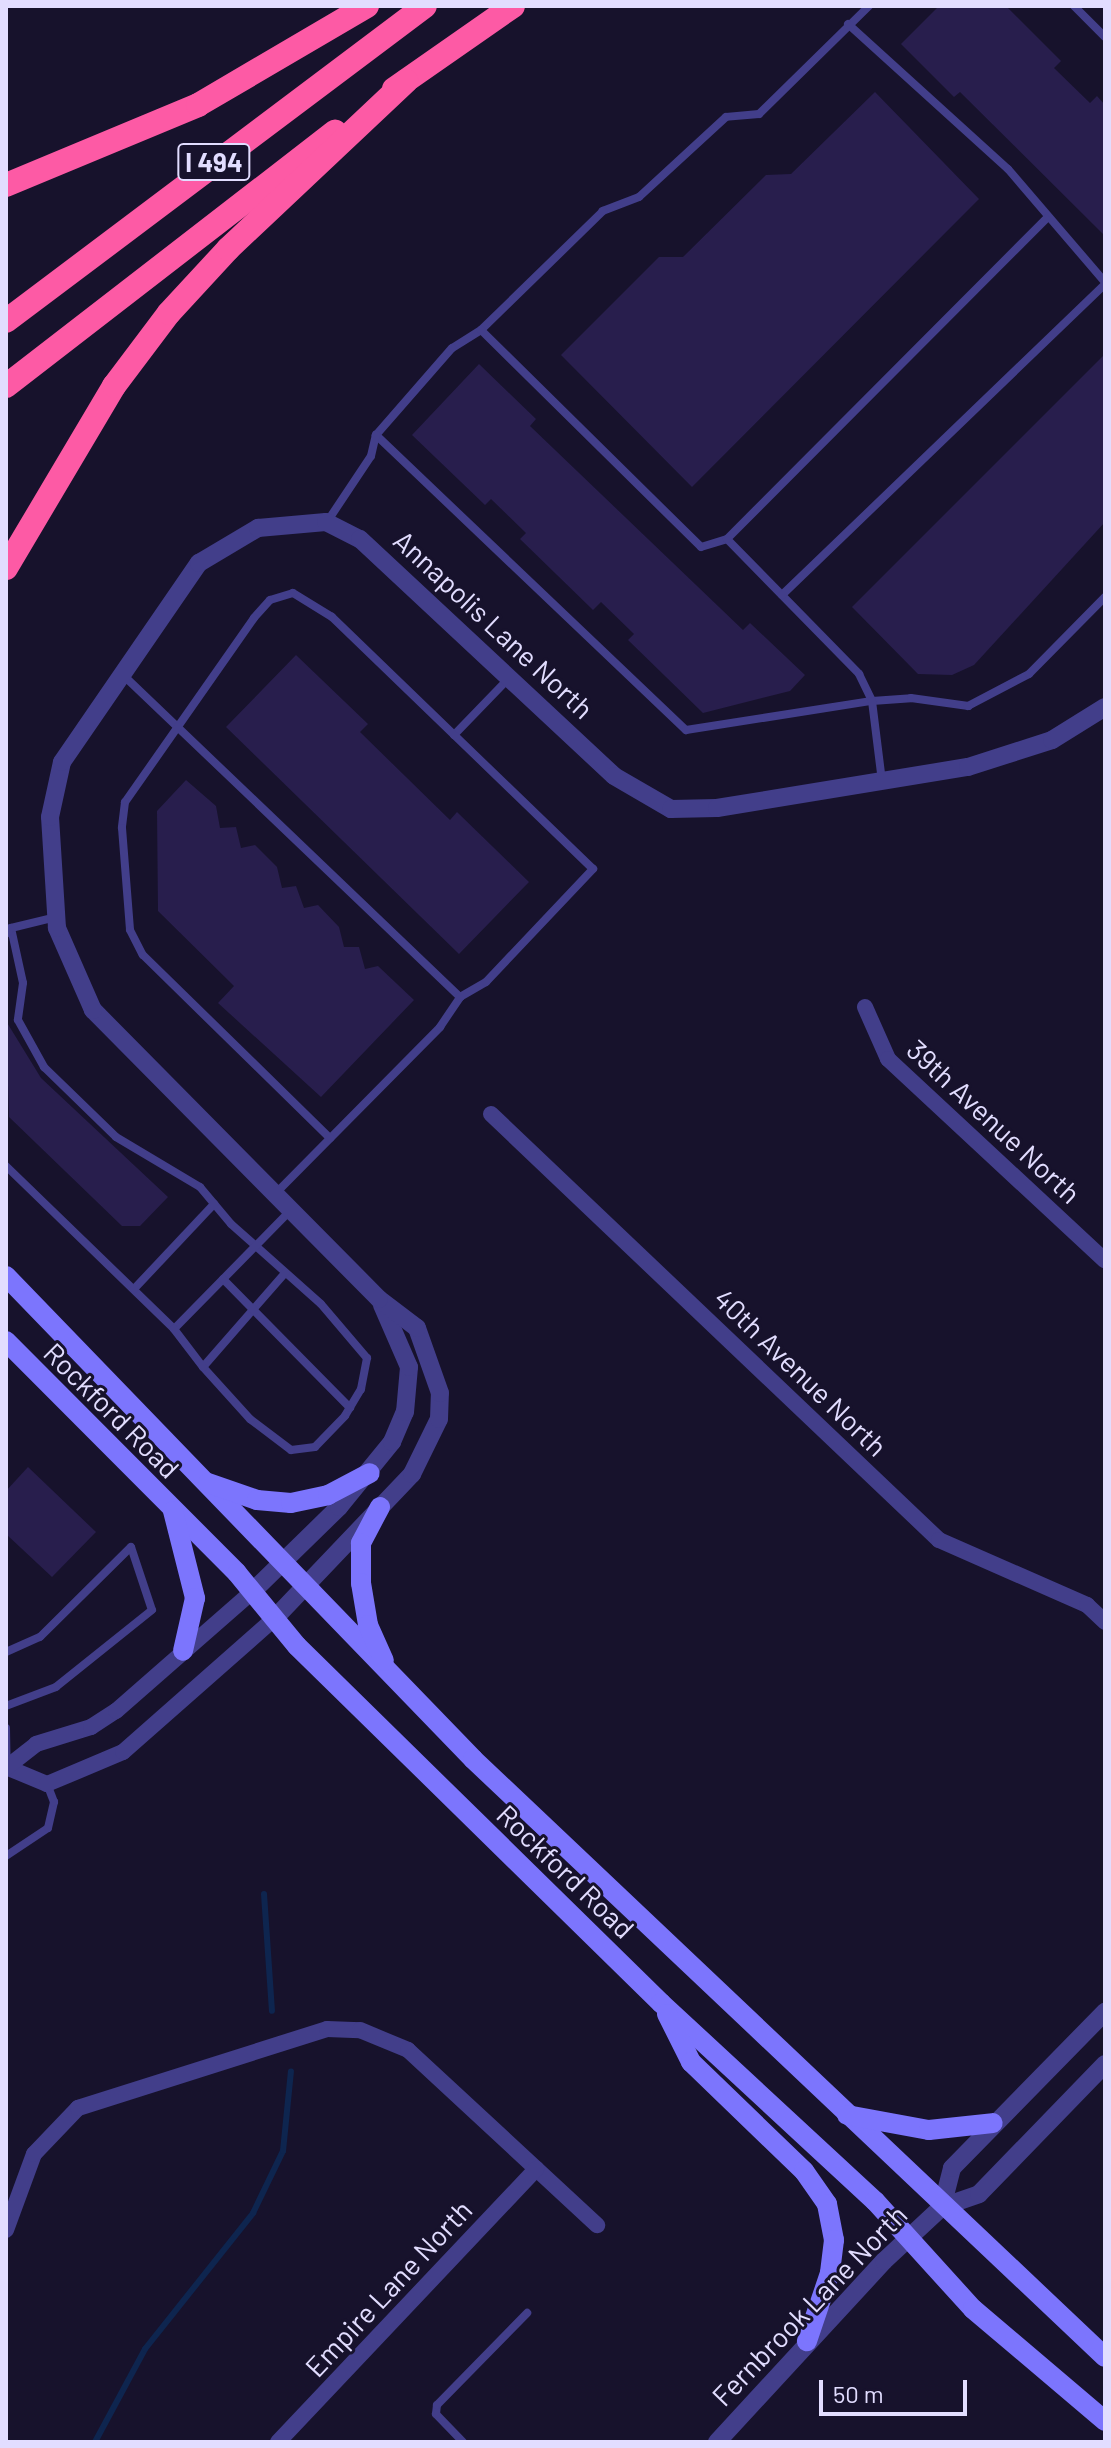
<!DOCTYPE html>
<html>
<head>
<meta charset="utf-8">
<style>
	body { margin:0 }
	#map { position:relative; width:1111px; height:2448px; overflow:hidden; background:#17122c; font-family:Barlow,sans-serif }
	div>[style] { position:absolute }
	.stream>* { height:6px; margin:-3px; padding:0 3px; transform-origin:3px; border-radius:3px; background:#0e254f }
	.building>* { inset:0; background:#281e4d }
	.service>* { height:8px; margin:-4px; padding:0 4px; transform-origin:4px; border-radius:4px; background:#423e8a }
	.minor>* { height:16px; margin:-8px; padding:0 8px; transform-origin:8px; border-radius:8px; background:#423e8a }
	.tertiary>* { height:18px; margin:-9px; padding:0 9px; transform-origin:9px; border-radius:9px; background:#423e8a }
	.secondary>* { height:20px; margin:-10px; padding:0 10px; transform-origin:10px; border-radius:10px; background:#7c75fd }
	.motorway>* { height:24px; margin:-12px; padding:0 12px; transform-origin:12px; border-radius:12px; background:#fd5aa5 }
	span { translate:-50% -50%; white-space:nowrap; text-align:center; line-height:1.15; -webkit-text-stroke:6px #17122c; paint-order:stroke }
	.shield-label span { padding:2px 6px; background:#17122c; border:2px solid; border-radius:6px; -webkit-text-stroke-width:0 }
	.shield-label { font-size:26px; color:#e2ddff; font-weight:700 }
	.street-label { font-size:28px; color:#e2ddff }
	.frame { position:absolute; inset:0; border:8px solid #e2ddff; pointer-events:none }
	.scale { position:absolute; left:819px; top:2380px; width:148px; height:36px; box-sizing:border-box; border:4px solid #e2ddff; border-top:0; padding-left:10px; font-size:24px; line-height:28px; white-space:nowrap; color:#e2ddff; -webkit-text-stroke:6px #17122c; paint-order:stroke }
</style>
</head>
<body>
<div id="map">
	<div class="stream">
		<i style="left:264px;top:1894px;width:117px;rotate:86.1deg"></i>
		<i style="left:95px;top:2442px;width:106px;rotate:-61.7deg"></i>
		<i style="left:145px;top:2349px;width:174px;rotate:-51.5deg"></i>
		<i style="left:253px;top:2213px;width:69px;rotate:-64.2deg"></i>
		<i style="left:283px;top:2151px;width:80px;rotate:-84.3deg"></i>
	</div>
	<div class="building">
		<i style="clip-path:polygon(939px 6px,1006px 6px,1061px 61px,1054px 68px,1090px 103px,1097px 96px,1105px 105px,1105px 236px,960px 92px,954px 97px,901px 44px)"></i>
		<i style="clip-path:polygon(875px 92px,979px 199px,692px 487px,561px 355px,659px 257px,683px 257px,766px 175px,791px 174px)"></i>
		<i style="clip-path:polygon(1105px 354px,1105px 522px,974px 665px,952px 675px,918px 674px,852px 607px)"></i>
		<i style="clip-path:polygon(479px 364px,536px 419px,530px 426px,743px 630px,750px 623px,805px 675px,790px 691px,703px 713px,628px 640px,634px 634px,601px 602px,593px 610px,520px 539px,526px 533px,491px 499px,485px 505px,412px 435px)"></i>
		<i style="clip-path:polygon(296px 655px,368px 724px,360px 732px,450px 820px,457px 812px,529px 882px,459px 954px,226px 727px)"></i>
		<i style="clip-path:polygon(186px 780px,216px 806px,220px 828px,236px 827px,241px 848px,255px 845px,277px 867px,282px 888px,296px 886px,304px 908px,318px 905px,339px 927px,344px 947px,359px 947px,365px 969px,378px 966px,414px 1000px,321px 1097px,218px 1003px,234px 986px,158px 911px,157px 811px)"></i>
		<i style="clip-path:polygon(6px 1021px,41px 1078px,168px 1197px,140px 1226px,122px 1226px,9px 1117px)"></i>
		<i style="clip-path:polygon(28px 1467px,96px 1532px,52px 1577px,6px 1534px,6px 1491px)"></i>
	</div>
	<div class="service">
		<i style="left:869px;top:6px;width:154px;rotate:135.5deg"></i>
		<i style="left:759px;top:114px;width:33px;rotate:175deg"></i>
		<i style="left:726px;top:117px;width:118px;rotate:137.4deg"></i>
		<i style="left:639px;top:197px;width:39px;rotate:159deg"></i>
		<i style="left:603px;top:211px;width:170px;rotate:135.7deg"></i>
		<i style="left:481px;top:330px;width:34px;rotate:148deg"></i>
		<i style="left:452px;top:348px;width:116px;rotate:131.1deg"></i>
		<i style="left:376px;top:435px;width:428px;rotate:43.6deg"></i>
		<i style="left:686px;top:730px;width:188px;rotate:-8.9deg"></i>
		<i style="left:872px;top:701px;width:39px;rotate:-4deg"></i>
		<i style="left:911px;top:698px;width:58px;rotate:8deg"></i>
		<i style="left:968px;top:706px;width:69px;rotate:-27.7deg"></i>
		<i style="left:1029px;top:674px;width:108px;rotate:-45.4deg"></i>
		<i style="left:1074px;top:6px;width:44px;rotate:45deg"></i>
		<i style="left:848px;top:24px;width:216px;rotate:42.2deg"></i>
		<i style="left:1008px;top:169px;width:149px;rotate:49.4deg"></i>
		<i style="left:481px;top:330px;width:309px;rotate:44.6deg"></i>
		<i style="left:701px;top:547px;width:27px;rotate:-17deg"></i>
		<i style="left:727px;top:539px;width:189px;rotate:45.6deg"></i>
		<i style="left:859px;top:674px;width:30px;rotate:64deg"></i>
		<i style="left:872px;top:701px;width:81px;rotate:82.9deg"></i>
		<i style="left:327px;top:522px;width:79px;rotate:-56.3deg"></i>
		<i style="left:371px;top:456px;width:22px;rotate:-77deg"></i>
		<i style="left:727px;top:539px;width:452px;rotate:-45.1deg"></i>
		<i style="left:782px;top:595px;width:448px;rotate:-43.9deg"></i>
		<i style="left:122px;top:674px;width:468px;rotate:43.7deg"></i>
		<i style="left:454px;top:735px;width:79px;rotate:-46deg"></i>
		<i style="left:11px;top:928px;width:56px;rotate:77.7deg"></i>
		<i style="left:23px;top:983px;width:37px;rotate:98deg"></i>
		<i style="left:18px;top:1020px;width:54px;rotate:61deg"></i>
		<i style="left:44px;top:1067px;width:100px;rotate:44.2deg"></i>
		<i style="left:116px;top:1137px;width:98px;rotate:30.8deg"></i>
		<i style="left:200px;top:1187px;width:48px;rotate:50deg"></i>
		<i style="left:231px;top:1224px;width:120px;rotate:41.6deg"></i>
		<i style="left:321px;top:1304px;width:71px;rotate:49.6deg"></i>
		<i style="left:367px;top:1358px;width:32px;rotate:101deg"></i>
		<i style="left:361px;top:1389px;width:31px;rotate:121deg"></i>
		<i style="left:345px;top:1416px;width:43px;rotate:134.1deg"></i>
		<i style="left:315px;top:1447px;width:24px;rotate:173deg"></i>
		<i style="left:291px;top:1450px;width:51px;rotate:-142.9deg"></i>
		<i style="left:250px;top:1419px;width:70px;rotate:-132.1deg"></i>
		<i style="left:203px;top:1367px;width:125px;rotate:-48.9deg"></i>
		<i style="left:6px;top:934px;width:8px;rotate:-50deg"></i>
		<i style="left:11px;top:928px;width:46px;rotate:-13.7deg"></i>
		<i style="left:6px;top:1166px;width:234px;rotate:44.1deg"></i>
		<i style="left:174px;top:1329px;width:165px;rotate:-45.5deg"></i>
		<i style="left:277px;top:1192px;width:232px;rotate:-45.3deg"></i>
		<i style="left:440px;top:1027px;width:36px;rotate:-56deg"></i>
		<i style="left:460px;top:997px;width:30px;rotate:-30deg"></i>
		<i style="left:486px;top:982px;width:156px;rotate:-46.6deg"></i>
		<i style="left:593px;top:869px;width:363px;rotate:-136deg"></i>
		<i style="left:332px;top:617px;width:46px;rotate:-148.4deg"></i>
		<i style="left:293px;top:593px;width:24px;rotate:163deg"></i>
		<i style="left:270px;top:600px;width:24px;rotate:132deg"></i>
		<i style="left:254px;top:618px;width:225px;rotate:125deg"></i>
		<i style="left:125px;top:802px;width:26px;rotate:97deg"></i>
		<i style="left:122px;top:828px;width:102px;rotate:85.5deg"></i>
		<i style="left:130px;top:930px;width:28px;rotate:63deg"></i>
		<i style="left:143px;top:955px;width:262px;rotate:44.4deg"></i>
		<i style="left:223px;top:1279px;width:181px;rotate:45.4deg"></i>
		<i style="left:134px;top:1289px;width:117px;rotate:-46.7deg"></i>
		<i style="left:174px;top:1329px;width:48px;rotate:52.7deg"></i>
		<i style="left:6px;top:1652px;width:37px;rotate:-24deg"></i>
		<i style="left:40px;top:1637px;width:128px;rotate:-44.7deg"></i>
		<i style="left:131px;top:1547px;width:66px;rotate:71.6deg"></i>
		<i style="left:152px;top:1610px;width:123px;rotate:141.3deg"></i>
		<i style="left:56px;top:1687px;width:53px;rotate:159.2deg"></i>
		<i style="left:6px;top:1728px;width:39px;rotate:89deg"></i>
		<i style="left:6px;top:1856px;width:50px;rotate:-33.7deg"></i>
		<i style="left:48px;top:1828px;width:27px;rotate:-77deg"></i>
		<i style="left:54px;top:1802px;width:19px;rotate:-111deg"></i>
		<i style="left:463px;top:2442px;width:39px;rotate:-134deg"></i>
		<i style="left:436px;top:2414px;width:9px;rotate:-84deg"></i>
		<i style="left:437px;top:2405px;width:129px;rotate:-45.6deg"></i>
	</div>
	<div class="minor">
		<i style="left:865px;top:1007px;width:57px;rotate:66.1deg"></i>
		<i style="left:888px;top:1059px;width:296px;rotate:42.9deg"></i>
		<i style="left:491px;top:1114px;width:618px;rotate:43.56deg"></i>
		<i style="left:939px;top:1540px;width:162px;rotate:23.7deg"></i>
		<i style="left:1087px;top:1605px;width:25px;rotate:43deg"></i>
		<i style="left:6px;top:1767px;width:44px;rotate:22.5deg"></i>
		<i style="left:47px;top:1784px;width:82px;rotate:-22.8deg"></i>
		<i style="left:123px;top:1752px;width:201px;rotate:-41.4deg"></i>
		<i style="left:7px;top:1767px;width:37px;rotate:-38deg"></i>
		<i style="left:36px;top:1744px;width:58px;rotate:-17.2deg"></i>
		<i style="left:91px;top:1727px;width:30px;rotate:-33deg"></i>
		<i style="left:116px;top:1711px;width:181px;rotate:-41.2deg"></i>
		<i style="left:6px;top:2230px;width:81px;rotate:-69.8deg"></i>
		<i style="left:34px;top:2154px;width:64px;rotate:-46.3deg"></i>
		<i style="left:78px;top:2108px;width:261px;rotate:-17.6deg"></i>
		<i style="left:327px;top:2029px;width:33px;rotate:2deg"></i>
		<i style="left:360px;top:2030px;width:52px;rotate:22.6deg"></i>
		<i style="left:408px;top:2050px;width:258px;rotate:42.8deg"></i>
		<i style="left:278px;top:2442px;width:376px;rotate:-46.6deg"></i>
	</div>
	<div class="tertiary">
		<i style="left:252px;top:1592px;width:122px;rotate:-44.3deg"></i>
		<i style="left:339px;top:1507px;width:84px;rotate:-50.8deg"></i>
		<i style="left:392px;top:1442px;width:33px;rotate:-67deg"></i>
		<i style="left:405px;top:1412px;width:45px;rotate:-84.9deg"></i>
		<i style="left:409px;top:1367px;width:68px;rotate:-113.5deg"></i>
		<i style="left:274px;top:1619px;width:200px;rotate:-46.4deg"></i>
		<i style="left:412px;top:1474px;width:61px;rotate:-63.9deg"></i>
		<i style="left:439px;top:1419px;width:26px;rotate:-88deg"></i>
		<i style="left:440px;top:1393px;width:69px;rotate:-109.5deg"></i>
		<i style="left:417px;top:1328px;width:48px;rotate:-142.7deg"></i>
		<i style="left:379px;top:1299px;width:407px;rotate:-134.7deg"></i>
		<i style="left:93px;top:1010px;width:90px;rotate:-113.7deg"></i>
		<i style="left:57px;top:928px;width:111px;rotate:-93.6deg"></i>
		<i style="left:50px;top:817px;width:56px;rotate:-77.7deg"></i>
		<i style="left:62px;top:762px;width:242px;rotate:-55.5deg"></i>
		<i style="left:199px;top:563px;width:69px;rotate:-30.7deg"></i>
		<i style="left:258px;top:528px;width:68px;rotate:-5deg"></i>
		<i style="left:326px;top:522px;width:38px;rotate:27deg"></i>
		<i style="left:360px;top:539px;width:347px;rotate:43deg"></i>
		<i style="left:614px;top:776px;width:66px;rotate:30.1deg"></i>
		<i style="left:671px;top:809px;width:46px;rotate:-1.2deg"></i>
		<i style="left:717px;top:808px;width:254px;rotate:-9.3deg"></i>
		<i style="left:968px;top:767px;width:88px;rotate:-17.8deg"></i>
		<i style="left:1052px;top:740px;width:62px;rotate:-31.9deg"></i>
		<i style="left:942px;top:2207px;width:40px;rotate:-75.6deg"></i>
		<i style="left:952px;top:2168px;width:219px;rotate:-45.6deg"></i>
		<i style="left:717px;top:2442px;width:246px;rotate:-47.3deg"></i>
		<i style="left:884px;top:2261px;width:79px;rotate:-43deg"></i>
		<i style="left:942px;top:2207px;width:39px;rotate:-19deg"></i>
		<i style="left:979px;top:2194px;width:181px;rotate:-45.9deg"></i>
	</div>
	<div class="secondary">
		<i style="left:6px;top:1276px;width:672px;rotate:45.96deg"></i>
		<i style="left:473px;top:1759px;width:870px;rotate:43.42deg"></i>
		<i style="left:6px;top:1341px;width:327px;rotate:45.1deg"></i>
		<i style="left:237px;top:1573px;width:94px;rotate:50.6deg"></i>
		<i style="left:297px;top:1646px;width:510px;rotate:44.44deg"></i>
		<i style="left:661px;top:2003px;width:292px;rotate:42.8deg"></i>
		<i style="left:875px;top:2201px;width:146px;rotate:47.8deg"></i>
		<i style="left:973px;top:2309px;width:173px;rotate:40.3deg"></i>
		<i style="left:208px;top:1483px;width:52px;rotate:19.1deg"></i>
		<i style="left:257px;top:1500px;width:34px;rotate:5deg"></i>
		<i style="left:291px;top:1503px;width:38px;rotate:-12deg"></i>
		<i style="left:328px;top:1495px;width:47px;rotate:-27.6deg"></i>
		<i style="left:380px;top:1507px;width:41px;rotate:117.8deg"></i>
		<i style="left:361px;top:1543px;width:40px;rotate:90deg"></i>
		<i style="left:361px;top:1583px;width:43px;rotate:80.5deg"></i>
		<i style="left:368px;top:1625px;width:39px;rotate:66deg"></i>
		<i style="left:173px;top:1511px;width:90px;rotate:75.8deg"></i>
		<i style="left:195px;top:1598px;width:54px;rotate:102.8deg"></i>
		<i style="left:667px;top:2014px;width:54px;rotate:63.4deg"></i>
		<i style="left:691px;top:2062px;width:157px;rotate:44deg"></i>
		<i style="left:804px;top:2171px;width:40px;rotate:55.1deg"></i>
		<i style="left:827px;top:2204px;width:37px;rotate:79deg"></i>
		<i style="left:834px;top:2240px;width:33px;rotate:97deg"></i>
		<i style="left:830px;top:2273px;width:72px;rotate:108.7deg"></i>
		<i style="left:847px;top:2115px;width:83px;rotate:10.4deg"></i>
		<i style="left:929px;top:2130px;width:64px;rotate:-6.2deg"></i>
	</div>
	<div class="motorway">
		<i style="left:394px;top:89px;width:145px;rotate:-34.9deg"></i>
		<i style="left:6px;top:185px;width:208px;rotate:-22.6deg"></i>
		<i style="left:198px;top:105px;width:196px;rotate:-30.4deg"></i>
		<i style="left:6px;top:321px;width:524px;rotate:-36.94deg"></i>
		<i style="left:6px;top:386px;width:416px;rotate:-37.7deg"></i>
		<i style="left:6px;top:568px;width:212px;rotate:-59.3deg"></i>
		<i style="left:114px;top:386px;width:91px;rotate:-53deg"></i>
		<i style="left:169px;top:313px;width:87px;rotate:-47.3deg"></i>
		<i style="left:228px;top:249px;width:245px;rotate:-43.3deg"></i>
	</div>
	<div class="shield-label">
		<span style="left:214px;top:162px">I 494</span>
	</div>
	<div class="street-label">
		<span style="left:494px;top:624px;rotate:43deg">Annapolis Lane North</span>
		<span style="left:994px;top:1121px;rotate:43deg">39th Avenue North</span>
		<span style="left:801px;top:1372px;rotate:44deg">40th Avenue North</span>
		<span style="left:112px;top:1410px;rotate:45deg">Rockford Road</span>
		<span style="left:566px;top:1871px;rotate:44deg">Rockford Road</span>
		<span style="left:388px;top:2288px;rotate:-47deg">Empire Lane North</span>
		<span style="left:809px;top:2305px;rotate:-46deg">Fernbrook Lane North</span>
	</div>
	<div class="frame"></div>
	<div class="scale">50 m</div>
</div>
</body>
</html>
